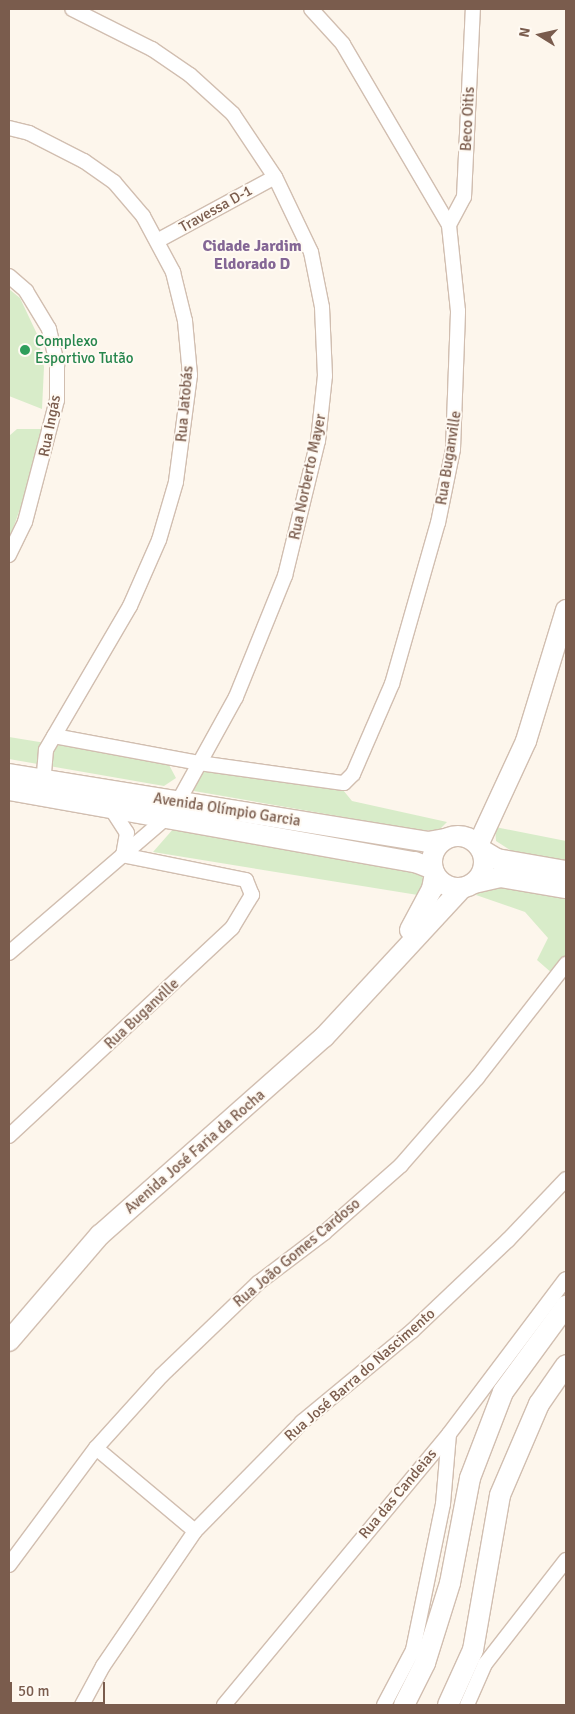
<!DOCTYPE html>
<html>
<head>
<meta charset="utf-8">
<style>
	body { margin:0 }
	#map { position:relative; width:575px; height:1714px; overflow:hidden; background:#fdf6ec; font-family:Signika,sans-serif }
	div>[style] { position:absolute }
	.green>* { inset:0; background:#d8ecc9 }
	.roads { filter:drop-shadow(1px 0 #d1beb0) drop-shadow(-1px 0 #d1beb0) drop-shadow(0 1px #d1beb0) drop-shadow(0 -1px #d1beb0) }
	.street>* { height:14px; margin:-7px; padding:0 7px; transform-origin:7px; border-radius:7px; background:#fff }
	.secondary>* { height:20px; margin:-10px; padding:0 10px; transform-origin:10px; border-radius:10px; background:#fff }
	.secondary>.ring { margin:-10px; padding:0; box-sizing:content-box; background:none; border:20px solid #fff; border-radius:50% }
	.dots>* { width:14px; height:14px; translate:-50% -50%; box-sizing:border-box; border:2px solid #fffaf3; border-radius:50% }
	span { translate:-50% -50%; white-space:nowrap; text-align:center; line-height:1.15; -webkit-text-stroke:4px #fffaf3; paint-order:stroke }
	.street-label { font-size:15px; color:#7a5c4d }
	.leisure-label { font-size:15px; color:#27864d }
	.left { translate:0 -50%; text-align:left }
	.neighbourhood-label { font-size:16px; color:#846695; font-weight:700 }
	.frame { position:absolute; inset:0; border:10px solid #7a5c4d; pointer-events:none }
	.north { position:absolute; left:515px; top:10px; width:50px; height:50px; -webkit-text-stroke:4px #fffaf3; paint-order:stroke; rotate:280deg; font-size:14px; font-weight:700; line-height:20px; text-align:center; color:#7a5c4d }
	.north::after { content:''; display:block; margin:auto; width:18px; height:22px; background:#7a5c4d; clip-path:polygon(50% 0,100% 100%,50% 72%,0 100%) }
	.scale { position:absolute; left:10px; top:1682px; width:95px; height:22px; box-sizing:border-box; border:2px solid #7a5c4d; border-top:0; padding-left:6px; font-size:15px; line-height:18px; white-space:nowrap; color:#7a5c4d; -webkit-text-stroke:4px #fffaf3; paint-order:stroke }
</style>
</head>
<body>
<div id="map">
	<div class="green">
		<i style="clip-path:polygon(9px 289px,20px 298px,37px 334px,44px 367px,42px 409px,9px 396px)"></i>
		<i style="clip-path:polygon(17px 429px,42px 429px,32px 475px,9px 540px,9px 436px)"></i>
		<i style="clip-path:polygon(9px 737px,168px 763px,176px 778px,164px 786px,9px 759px)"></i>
		<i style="clip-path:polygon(203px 768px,343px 790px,352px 801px,447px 822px,439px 830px,418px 830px,194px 791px,193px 780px)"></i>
		<i style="clip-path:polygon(495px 827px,566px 841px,566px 861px,513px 852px,496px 841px)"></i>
		<i style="clip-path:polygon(174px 828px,412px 867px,428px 877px,424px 896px,153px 852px)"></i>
		<i style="clip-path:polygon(501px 883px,566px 895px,566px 954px,553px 974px,537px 960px,548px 938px,525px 912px,476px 895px,483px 887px)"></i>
	</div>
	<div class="roads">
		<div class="street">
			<i style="left:9px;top:128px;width:21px;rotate:14deg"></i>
			<i style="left:29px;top:133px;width:62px;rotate:27deg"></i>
			<i style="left:84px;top:161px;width:37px;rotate:35deg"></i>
			<i style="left:114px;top:182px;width:45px;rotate:49.5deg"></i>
			<i style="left:143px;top:216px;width:64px;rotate:61.8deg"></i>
			<i style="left:173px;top:272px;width:50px;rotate:76.2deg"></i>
			<i style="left:185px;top:321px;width:54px;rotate:84.7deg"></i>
			<i style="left:190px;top:375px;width:108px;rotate:97.5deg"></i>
			<i style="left:176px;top:482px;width:60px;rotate:106.3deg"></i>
			<i style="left:159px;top:540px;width:72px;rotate:113.7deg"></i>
			<i style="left:130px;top:606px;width:167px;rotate:120.3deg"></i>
			<i style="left:46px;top:750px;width:36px;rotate:95deg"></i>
			<i style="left:449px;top:225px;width:32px;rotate:-62deg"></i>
			<i style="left:464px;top:197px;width:188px;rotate:-87.3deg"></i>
			<i style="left:157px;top:241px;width:134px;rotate:-28.5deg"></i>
			<i style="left:9px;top:276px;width:23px;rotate:41deg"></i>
			<i style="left:26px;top:291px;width:44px;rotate:58.8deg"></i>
			<i style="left:49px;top:329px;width:37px;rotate:77deg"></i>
			<i style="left:57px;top:365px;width:35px;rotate:90deg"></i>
			<i style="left:57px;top:400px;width:126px;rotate:104.7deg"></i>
			<i style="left:25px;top:522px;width:37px;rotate:116deg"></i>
			<i style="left:54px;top:736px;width:147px;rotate:10.5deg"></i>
			<i style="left:199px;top:763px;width:146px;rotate:7.9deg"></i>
			<i style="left:344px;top:783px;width:13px;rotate:-45deg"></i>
			<i style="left:353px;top:774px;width:98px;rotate:-66.6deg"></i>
			<i style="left:392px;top:684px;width:167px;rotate:-74.1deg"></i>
			<i style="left:438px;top:523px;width:76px;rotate:-78.5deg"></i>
			<i style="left:453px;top:449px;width:138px;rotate:-87.9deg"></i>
			<i style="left:458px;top:311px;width:86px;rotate:-96deg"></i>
			<i style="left:449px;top:225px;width:210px;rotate:-120.4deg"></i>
			<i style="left:343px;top:44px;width:47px;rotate:-132.4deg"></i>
			<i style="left:112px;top:810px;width:27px;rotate:57deg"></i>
			<i style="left:127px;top:833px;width:22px;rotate:100deg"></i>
			<i style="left:9px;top:953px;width:206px;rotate:-40.7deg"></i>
			<i style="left:165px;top:819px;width:21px;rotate:-53deg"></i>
			<i style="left:178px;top:802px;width:120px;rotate:-61.1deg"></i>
			<i style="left:236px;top:697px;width:131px;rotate:-68deg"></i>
			<i style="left:285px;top:576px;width:139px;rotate:-76.3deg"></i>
			<i style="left:318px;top:441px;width:65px;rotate:-83.9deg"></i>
			<i style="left:325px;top:376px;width:69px;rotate:-92.5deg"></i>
			<i style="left:322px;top:307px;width:56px;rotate:-101.3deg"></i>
			<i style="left:311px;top:252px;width:83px;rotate:-115.6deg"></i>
			<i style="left:275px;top:177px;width:76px;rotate:-123.7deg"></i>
			<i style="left:233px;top:114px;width:58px;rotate:-137.8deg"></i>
			<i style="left:190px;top:75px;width:46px;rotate:-145.6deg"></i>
			<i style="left:152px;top:49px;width:89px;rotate:-153.4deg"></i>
			<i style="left:9px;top:1136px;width:305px;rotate:-43deg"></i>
			<i style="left:232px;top:928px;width:39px;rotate:-59deg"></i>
			<i style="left:252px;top:895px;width:16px;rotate:-112deg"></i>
			<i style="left:246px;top:880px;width:126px;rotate:-168.6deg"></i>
			<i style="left:96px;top:1448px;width:129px;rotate:40deg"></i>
			<i style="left:9px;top:1565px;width:146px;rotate:-53.4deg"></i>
			<i style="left:96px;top:1448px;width:98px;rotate:-47.9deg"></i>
			<i style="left:162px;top:1375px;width:133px;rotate:-43.8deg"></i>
			<i style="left:258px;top:1283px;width:83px;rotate:-37.1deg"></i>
			<i style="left:324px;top:1233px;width:103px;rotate:-41.4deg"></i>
			<i style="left:401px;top:1165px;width:116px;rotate:-48.9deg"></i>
			<i style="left:477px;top:1078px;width:145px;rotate:-52deg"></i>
			<i style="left:82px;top:1705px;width:44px;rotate:-61.7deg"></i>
			<i style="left:103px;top:1666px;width:163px;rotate:-55.7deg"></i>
			<i style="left:195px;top:1531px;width:153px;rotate:-45.5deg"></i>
			<i style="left:302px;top:1422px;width:143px;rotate:-39.6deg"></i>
			<i style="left:412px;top:1331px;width:132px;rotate:-43.5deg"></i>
			<i style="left:508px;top:1240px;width:84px;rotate:-46.4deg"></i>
			<i style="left:224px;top:1705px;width:352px;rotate:-50.3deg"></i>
			<i style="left:449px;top:1434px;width:194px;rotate:-53deg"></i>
			<i style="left:384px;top:1705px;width:62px;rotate:-62.2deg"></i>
			<i style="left:413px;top:1650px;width:149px;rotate:-78.4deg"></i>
			<i style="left:443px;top:1504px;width:70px;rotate:-85.1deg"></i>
			<i style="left:467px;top:1705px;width:45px;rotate:-66.3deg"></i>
			<i style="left:485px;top:1664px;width:132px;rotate:-52.1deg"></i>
		</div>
		<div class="secondary">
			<i style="left:9px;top:774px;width:424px;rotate:9.2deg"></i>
			<i style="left:428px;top:842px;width:17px;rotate:-10deg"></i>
			<i style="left:9px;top:790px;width:412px;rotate:10.1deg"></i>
			<i style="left:415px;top:862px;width:19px;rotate:21deg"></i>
			<i class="ring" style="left:432px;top:836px;width:32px;height:32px"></i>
			<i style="left:478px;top:845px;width:115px;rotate:-65.2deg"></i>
			<i style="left:526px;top:741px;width:137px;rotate:-73deg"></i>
			<i style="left:482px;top:850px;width:17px;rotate:31deg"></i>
			<i style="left:497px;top:859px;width:70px;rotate:9.9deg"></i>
			<i style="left:474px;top:883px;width:27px;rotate:-13deg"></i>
			<i style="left:500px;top:877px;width:67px;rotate:9.5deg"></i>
			<i style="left:410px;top:930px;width:47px;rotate:-61.8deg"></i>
			<i style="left:432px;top:889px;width:15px;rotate:-79deg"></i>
			<i style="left:9px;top:1341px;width:140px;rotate:-49.4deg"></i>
			<i style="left:100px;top:1235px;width:299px;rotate:-41.5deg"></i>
			<i style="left:324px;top:1037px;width:203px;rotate:-47.2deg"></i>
			<i style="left:404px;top:1705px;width:47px;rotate:-63.4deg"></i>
			<i style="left:425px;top:1663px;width:84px;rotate:-72.6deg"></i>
			<i style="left:450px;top:1583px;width:107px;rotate:-79.2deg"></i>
			<i style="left:470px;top:1478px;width:92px;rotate:-69deg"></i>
			<i style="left:503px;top:1392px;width:107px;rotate:-53.8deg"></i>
			<i style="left:448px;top:1705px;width:60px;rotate:-65.6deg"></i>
			<i style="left:473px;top:1650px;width:157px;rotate:-80.1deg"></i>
			<i style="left:500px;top:1495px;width:99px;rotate:-66.8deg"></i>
			<i style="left:539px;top:1404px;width:47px;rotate:-55.3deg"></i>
		</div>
	</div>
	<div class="dots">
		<i style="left:25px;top:350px;background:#2e9e5b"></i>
	</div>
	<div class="street-label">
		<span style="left:468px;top:119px;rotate:-87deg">Beco Oitis</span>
		<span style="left:216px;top:209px;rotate:-29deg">Travessa D-1</span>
		<span style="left:185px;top:404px;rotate:-85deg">Rua Jatobás</span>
		<span style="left:50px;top:426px;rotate:-79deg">Rua Ingás</span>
		<span style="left:449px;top:458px;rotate:-81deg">Rua Buganville</span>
		<span style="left:308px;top:477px;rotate:-78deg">Rua Norberto Mayer</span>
		<span style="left:227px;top:810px;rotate:9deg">Avenida Olímpio Garcia</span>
		<span style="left:142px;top:1014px;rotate:-43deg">Rua Buganville</span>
		<span style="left:195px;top:1152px;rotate:-41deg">Avenida José Faria da Rocha</span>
		<span style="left:297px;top:1253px;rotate:-40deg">Rua João Gomes Cardoso</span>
		<span style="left:360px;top:1375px;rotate:-41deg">Rua José Barra do Nascimento</span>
		<span style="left:398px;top:1494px;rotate:-50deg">Rua das Candeias</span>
	</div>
	<div class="leisure-label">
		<span class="left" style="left:35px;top:350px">Complexo<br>Esportivo Tutão</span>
	</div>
	<div class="neighbourhood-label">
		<span style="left:252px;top:255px">Cidade Jardim<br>Eldorado D</span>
	</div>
	<div class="frame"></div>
	<div class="north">N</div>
	<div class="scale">50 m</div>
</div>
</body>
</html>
